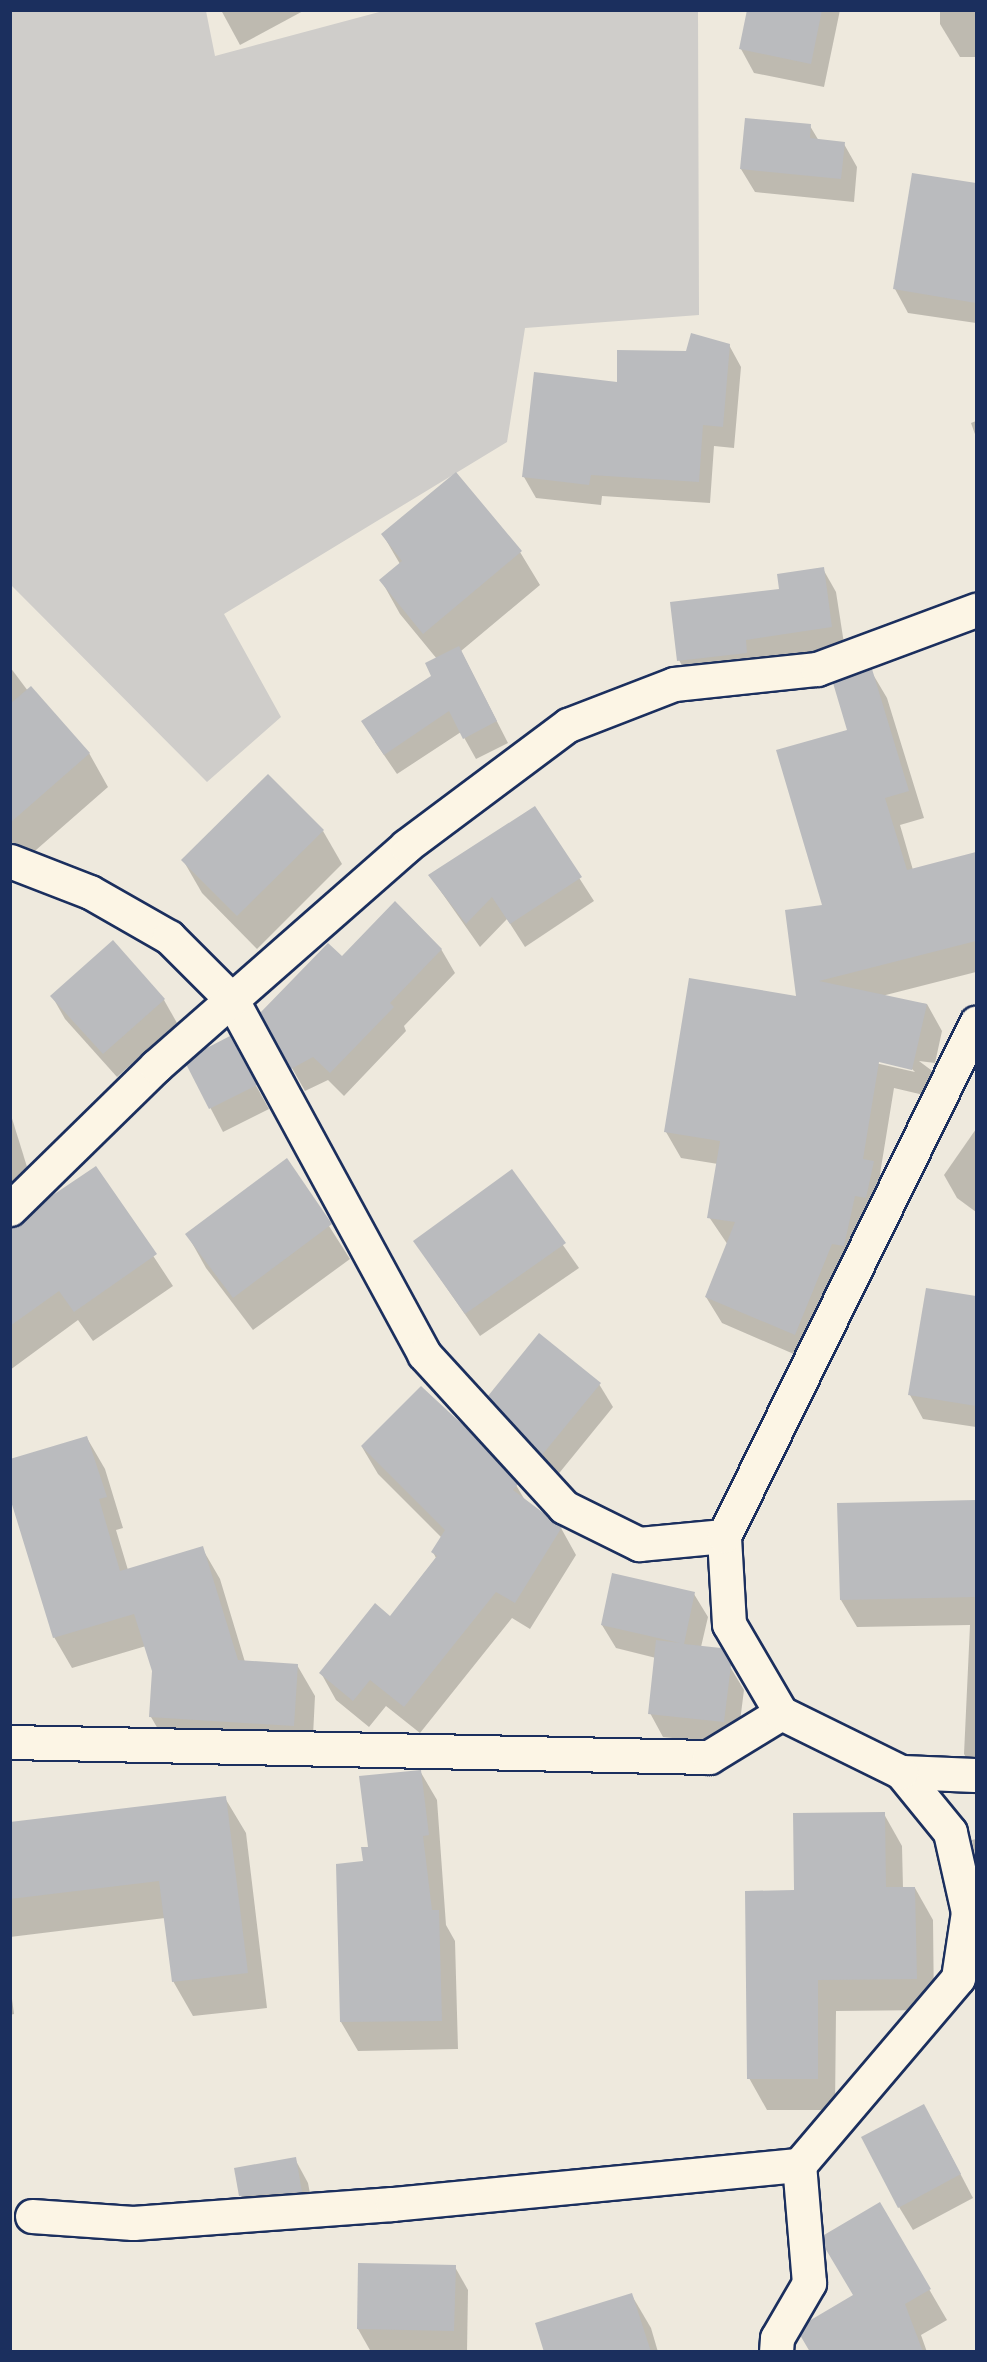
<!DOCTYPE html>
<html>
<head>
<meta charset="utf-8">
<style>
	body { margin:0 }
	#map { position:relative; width:987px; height:2362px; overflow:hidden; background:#eee9dd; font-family:Itim,sans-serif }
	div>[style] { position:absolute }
	.green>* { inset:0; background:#cfcdca }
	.shadow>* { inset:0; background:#0003 }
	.building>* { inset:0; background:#babbbe }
	.roads { filter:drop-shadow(2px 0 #1b2f5e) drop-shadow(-2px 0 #1b2f5e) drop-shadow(0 2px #1b2f5e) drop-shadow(0 -2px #1b2f5e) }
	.street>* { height:33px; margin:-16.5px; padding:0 16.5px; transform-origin:16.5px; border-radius:16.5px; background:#fcf5e5 }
	.secondary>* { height:33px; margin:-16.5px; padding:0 16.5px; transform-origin:16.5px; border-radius:16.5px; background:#fcf5e5 }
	span { translate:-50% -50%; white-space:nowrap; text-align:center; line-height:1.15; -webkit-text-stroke:4.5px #fcf5e5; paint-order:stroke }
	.frame { position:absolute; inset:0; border:12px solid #1b2f5e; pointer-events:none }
</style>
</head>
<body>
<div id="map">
	<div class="green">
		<i style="clip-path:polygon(10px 11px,206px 11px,215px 56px,383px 11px,698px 11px,699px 315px,525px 328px,507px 442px,224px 614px,281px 717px,207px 782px,11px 585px)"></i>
	</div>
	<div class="shadow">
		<i style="clip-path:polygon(221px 10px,305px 10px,240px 45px)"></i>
		<i style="clip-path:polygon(749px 10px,840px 10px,824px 87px,754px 73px,741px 49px)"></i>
		<i style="clip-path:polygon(940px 10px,976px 10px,976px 57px,960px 57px,940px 24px)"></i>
		<i style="clip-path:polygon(810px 126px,819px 141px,844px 144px,857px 167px,854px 202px,755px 192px,741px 169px)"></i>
		<i style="clip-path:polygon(913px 174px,976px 184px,976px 323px,908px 313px,895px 289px)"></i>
		<i style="clip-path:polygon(729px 345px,741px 367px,734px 448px,714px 446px,710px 503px,602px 496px,601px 505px,536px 498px,524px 477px,688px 353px)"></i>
		<i style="clip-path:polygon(976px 421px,976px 437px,971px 423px)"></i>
		<i style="clip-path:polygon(383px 535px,520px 552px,540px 585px,461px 651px,508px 743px,476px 759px,461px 732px,397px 774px,375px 742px,433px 676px,437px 659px,400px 614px,381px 580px,400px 564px)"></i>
		<i style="clip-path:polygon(823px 569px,836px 592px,845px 650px,692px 684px,679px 660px,781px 590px)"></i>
		<i style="clip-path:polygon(10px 667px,28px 691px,89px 753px,108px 787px,20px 864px,10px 852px)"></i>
		<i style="clip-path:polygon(evenodd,871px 671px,887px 698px,924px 818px,900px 825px,913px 870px,976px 854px,976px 972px,874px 998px,927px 1004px,942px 1031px,935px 1063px,919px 1061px,931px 1070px,947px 1097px,945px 1100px,894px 1088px,880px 1174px,889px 1189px,810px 1361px,722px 1323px,706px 1297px,728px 1245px,709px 1217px,718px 1164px,681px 1158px,666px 1132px,798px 998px,824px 907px,849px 731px,871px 671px,872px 1059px,911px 1068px,915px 1072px,871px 1062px,872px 1059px)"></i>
		<i style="clip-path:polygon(534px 808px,594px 901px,525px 947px,507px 919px,480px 947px,430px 876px)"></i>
		<i style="clip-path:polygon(323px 831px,342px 864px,257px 949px,202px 893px,183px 860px)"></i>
		<i style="clip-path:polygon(441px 949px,455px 973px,404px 1026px,406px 1031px,344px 1096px,328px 1080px,305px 1091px,292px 1068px,342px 958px)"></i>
		<i style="clip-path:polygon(52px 996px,164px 1000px,177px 1023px,117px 1077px,65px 1019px)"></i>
		<i style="clip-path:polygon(243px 1062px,269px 1109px,223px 1132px,188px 1065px)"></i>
		<i style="clip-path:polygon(10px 1112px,28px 1170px,10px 1222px)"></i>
		<i style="clip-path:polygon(976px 1129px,976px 1212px,957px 1198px,944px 1175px)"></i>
		<i style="clip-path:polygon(287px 1160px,350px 1259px,253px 1330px,206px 1268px,187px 1234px)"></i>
		<i style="clip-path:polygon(511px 1171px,579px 1268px,480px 1336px,415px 1242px)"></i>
		<i style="clip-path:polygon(100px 1175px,173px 1286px,93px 1341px,78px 1320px,10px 1370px,10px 1239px)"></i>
		<i style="clip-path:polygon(927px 1290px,976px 1297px,976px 1427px,923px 1419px,910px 1395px)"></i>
		<i style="clip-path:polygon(599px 1384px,613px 1407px,556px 1477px,503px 1420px,490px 1396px)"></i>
		<i style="clip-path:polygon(87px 1438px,105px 1469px,123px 1528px,116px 1530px,128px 1570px,202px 1548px,220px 1579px,245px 1662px,297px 1665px,315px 1696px,312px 1756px,169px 1748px,151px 1717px,153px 1671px,146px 1646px,72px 1668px,54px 1637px)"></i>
		<i style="clip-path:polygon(362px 1447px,516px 1485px,526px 1502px,561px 1528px,576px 1555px,530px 1629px,512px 1618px,420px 1733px,386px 1706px,369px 1727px,336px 1700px,321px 1673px,390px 1618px,436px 1558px,433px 1552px,442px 1538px,378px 1474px)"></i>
		<i style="clip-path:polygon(976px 1501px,976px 1775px,964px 1754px,970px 1625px,857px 1627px,841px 1600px,839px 1504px)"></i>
		<i style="clip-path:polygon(694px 1594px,708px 1617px,701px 1647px,720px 1650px,744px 1690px,737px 1745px,663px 1737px,650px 1713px,656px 1658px,616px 1648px,602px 1625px)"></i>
		<i style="clip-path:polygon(420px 1771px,437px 1800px,446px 1925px,455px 1941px,458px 2049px,358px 2051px,341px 2022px,337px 1866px,364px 1862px,369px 1848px)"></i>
		<i style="clip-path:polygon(225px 1798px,246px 1833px,267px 2008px,193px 2016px,173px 1981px,165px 1918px,10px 1937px,10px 1823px)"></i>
		<i style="clip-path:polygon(884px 1814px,902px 1846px,903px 1888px,915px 1888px,933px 1920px,934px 2010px,836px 2011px,835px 2110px,767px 2110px,749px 2078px,796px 1892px)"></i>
		<i style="clip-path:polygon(976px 1839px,976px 1860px,972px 1840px)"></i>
		<i style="clip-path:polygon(10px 1984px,14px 2014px,10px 2015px)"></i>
		<i style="clip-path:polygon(937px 2129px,973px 2198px,913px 2230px,899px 2207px)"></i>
		<i style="clip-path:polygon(295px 2159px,308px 2183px,314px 2215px,254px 2220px,241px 2196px)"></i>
		<i style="clip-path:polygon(880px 2205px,947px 2320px,921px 2335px,927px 2352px,812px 2352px,855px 2296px)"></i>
		<i style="clip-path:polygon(455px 2267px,468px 2290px,467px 2352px,371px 2352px,358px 2329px)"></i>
		<i style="clip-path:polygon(631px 2294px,651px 2328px,658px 2352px,546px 2352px)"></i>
	</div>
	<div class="building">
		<i style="clip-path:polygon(747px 10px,822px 10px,811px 64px,739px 49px)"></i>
		<i style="clip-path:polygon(745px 118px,811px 124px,810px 138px,845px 142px,841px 179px,740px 169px)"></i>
		<i style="clip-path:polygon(912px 173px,976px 183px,976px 303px,893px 289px)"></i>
		<i style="clip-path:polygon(691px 333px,730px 344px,723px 427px,703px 425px,699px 482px,591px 475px,589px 485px,522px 477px,534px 372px,617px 382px,617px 350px,686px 351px)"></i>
		<i style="clip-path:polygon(456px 472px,522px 551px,423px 634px,379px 580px,402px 561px,381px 534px)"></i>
		<i style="clip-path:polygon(824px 567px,832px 627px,746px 640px,747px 653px,677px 661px,670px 602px,779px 589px,777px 574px)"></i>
		<i style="clip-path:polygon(459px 646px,497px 721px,463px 739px,449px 711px,384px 755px,361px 721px,431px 676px,425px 663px)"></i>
		<i style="clip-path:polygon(872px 669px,909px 791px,885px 798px,907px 870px,976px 852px,976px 941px,819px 981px,927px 1004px,912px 1070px,879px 1062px,863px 1159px,874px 1161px,866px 1198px,855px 1196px,844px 1246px,832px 1244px,795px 1335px,705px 1297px,735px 1222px,707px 1218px,720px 1141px,664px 1132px,689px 978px,796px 996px,785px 910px,822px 905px,776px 750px,847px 730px,833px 683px)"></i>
		<i style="clip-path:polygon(31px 686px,90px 753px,10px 823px,10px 704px)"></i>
		<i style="clip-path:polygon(268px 774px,324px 830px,237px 916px,181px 860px)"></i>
		<i style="clip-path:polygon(535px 806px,582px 877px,510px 924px,492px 897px,466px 924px,428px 875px)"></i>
		<i style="clip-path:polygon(395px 901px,442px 949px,390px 1003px,394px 1007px,330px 1073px,313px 1057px,291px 1069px,260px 1013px,328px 943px,342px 956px)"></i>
		<i style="clip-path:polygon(113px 940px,165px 999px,103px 1054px,50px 996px)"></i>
		<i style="clip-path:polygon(230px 1036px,257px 1085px,209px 1109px,186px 1064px,203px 1050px)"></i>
		<i style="clip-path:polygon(287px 1158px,332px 1224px,233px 1298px,185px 1234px)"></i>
		<i style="clip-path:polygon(96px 1166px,157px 1254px,74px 1312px,59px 1291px,10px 1326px,10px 1227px,23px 1223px,47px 1199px)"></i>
		<i style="clip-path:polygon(512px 1169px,566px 1243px,465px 1314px,413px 1241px)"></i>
		<i style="clip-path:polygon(926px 1288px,976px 1296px,976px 1406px,908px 1395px)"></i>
		<i style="clip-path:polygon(539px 1333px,601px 1383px,542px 1455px,488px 1396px)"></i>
		<i style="clip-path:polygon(421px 1386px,464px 1426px,518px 1484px,513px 1490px,562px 1527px,515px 1603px,496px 1592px,404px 1707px,370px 1680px,353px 1701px,319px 1673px,375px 1603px,390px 1616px,437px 1556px,431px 1552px,445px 1530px,361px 1446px)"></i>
		<i style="clip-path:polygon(87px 1436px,107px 1497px,99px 1499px,120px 1571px,203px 1546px,238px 1660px,298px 1664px,294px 1726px,149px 1717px,152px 1671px,134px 1614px,53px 1638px,10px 1498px,10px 1459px)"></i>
		<i style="clip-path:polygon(976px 1500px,976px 1597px,840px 1600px,837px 1503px)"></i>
		<i style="clip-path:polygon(612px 1573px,695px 1592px,684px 1644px,721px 1648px,731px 1665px,724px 1722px,648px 1714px,656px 1640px,680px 1643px,601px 1625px)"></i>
		<i style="clip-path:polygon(421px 1770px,429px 1835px,423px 1836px,432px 1910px,439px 1910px,442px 2021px,340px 2022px,336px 1864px,363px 1861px,361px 1847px,368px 1847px,359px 1776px)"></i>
		<i style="clip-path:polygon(226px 1796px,248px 1973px,172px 1982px,159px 1881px,10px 1899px,10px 1822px)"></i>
		<i style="clip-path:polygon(885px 1812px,886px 1887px,915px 1887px,917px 1979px,818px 1980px,818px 2079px,747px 2079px,745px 1891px,794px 1890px,793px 1813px)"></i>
		<i style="clip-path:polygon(924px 2104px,961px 2174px,898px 2208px,861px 2137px)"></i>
		<i style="clip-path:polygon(296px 2157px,302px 2192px,239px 2196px,234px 2168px)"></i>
		<i style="clip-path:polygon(880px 2202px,931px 2289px,905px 2304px,923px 2352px,810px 2352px,800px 2335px,809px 2321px,853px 2295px,825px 2248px,824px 2235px)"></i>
		<i style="clip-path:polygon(358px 2263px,456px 2265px,454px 2331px,357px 2329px)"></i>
		<i style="clip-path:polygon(632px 2293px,651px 2352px,544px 2352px,535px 2323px)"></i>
	</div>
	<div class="roads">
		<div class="street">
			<i style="left:10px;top:861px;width:86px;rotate:21.2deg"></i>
			<i style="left:90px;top:892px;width:91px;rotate:29.7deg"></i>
			<i style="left:169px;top:937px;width:89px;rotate:45deg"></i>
			<i style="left:232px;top:1000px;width:403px;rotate:61.5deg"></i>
			<i style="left:424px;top:1354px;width:207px;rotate:47.5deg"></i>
			<i style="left:564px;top:1507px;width:84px;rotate:26.3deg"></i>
			<i style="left:639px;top:1544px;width:85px;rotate:-5.4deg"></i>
			<i style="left:10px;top:1742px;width:699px;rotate:1.23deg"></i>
			<i style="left:709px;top:1757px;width:84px;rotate:-31.4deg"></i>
			<i style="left:901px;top:1772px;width:75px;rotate:2.3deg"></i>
			<i style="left:32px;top:2216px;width:101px;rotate:4deg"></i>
			<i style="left:133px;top:2223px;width:260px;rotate:-4.2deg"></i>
			<i style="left:392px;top:2204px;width:409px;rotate:-5.5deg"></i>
			<i style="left:776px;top:2352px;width:14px;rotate:-86deg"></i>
			<i style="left:777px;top:2338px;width:64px;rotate:-59.8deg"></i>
			<i style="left:809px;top:2283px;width:118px;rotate:-94.8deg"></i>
			<i style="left:799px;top:2165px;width:245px;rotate:-49.6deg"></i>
			<i style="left:958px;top:1978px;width:67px;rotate:-81.4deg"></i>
			<i style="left:968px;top:1912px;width:82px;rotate:-102.7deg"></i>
			<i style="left:950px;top:1832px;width:77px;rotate:-129.2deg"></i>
			<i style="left:901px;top:1772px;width:134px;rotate:-153.8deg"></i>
			<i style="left:781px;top:1713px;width:103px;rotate:-120.3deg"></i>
			<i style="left:729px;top:1624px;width:88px;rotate:-93.3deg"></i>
			<i style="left:724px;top:1536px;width:572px;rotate:-63.84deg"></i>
		</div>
		<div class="secondary">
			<i style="left:10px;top:1209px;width:204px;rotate:-44.4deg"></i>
			<i style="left:156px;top:1066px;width:333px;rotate:-41.3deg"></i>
			<i style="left:406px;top:846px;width:202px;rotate:-36.8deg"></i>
			<i style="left:568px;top:725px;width:114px;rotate:-21.1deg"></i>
			<i style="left:674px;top:684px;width:144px;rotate:-6deg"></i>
			<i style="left:817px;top:669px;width:170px;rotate:-20.4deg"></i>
		</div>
	</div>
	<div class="frame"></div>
</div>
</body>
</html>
